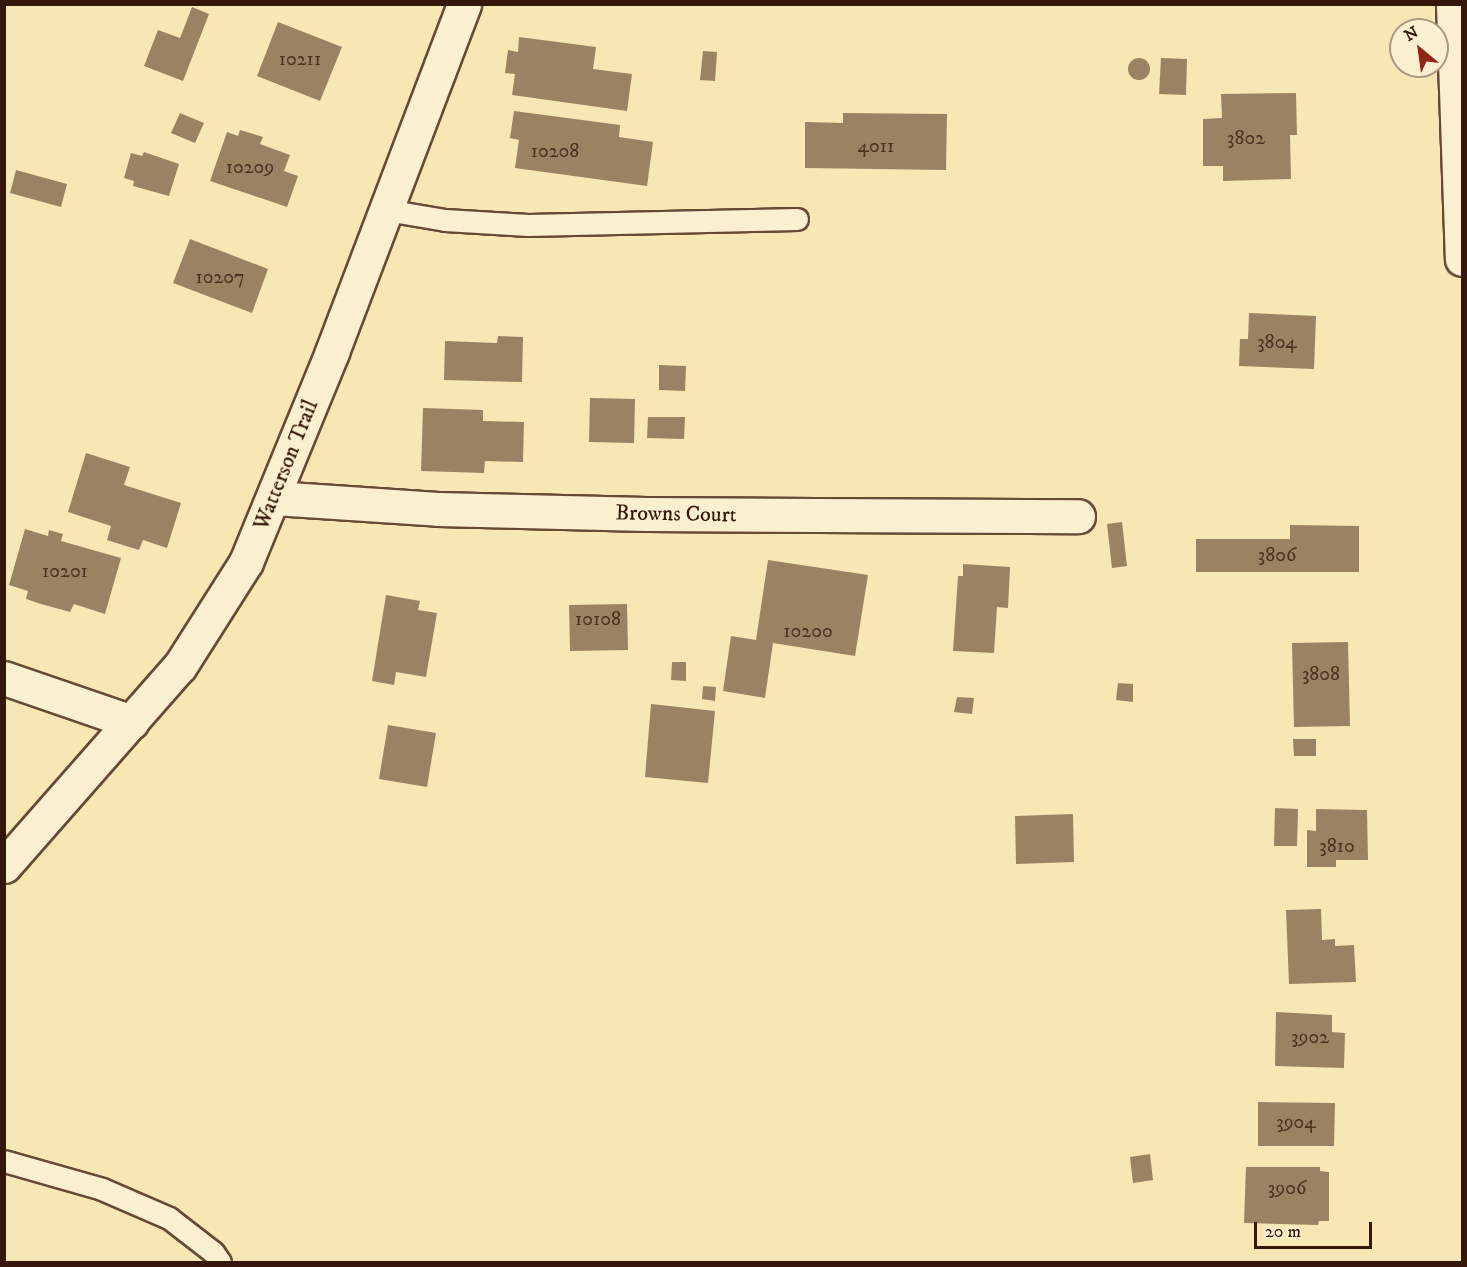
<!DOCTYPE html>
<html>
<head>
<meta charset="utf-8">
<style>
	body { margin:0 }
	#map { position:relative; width:1467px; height:1267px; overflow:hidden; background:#f7e7b5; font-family:"IM FELL DW Pica",serif }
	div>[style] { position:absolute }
	.building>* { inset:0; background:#9a8363 }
	.round { border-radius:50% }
	.roads { filter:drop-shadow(2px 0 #664a35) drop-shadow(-2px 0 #664a35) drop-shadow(0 2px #664a35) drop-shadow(0 -2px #664a35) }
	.service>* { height:21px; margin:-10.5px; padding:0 10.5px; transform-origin:10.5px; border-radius:10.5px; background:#faefcf }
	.minor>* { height:33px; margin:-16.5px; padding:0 16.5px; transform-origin:16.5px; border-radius:16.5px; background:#faefcf }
	.secondary>* { height:33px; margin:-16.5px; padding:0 16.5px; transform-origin:16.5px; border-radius:16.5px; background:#faefcf }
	span { translate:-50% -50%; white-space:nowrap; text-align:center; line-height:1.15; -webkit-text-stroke:5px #faefcf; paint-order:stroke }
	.number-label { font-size:20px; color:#4e3120 }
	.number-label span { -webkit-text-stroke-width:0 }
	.street-label { font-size:22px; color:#35160a }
	.frame { position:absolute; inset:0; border:6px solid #35160a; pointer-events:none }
	.north { position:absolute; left:1389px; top:18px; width:60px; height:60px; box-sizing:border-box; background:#faefcf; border:2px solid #ab9880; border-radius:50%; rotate:331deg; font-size:16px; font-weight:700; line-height:24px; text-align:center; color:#35160a }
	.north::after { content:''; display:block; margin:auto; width:21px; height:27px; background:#8f2418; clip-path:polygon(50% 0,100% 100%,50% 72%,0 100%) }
	.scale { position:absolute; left:1254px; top:1222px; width:118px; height:27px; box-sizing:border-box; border:3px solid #35160a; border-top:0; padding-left:8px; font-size:18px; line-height:21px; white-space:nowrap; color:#35160a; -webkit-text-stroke:4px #faefcf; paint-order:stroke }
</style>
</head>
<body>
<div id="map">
	<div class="building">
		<i style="clip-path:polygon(192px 7px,209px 14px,183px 81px,144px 66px,158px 30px,180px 38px)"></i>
		<i style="clip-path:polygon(278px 22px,342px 47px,320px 101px,257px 76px)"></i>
		<i style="clip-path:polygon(519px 37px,596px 47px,593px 69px,632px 74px,627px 111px,512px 95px,515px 74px,505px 73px,508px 50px,518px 52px)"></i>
		<i style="clip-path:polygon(703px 51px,717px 52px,715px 81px,700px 80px)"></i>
		<i style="clip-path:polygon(1161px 58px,1187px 59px,1186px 95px,1159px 94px)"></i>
		<i class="round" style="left:1128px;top:58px;width:22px;height:22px"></i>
		<i style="clip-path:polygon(1296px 93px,1297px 135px,1290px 135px,1291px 179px,1223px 181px,1223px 166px,1203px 166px,1203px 119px,1222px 118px,1221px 94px)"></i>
		<i style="clip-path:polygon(514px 111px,620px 125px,619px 137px,653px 142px,647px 186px,515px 168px,519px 140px,510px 138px)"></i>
		<i style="clip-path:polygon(180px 113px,204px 123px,195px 143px,171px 133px)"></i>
		<i style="clip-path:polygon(843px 113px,947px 114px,946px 170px,805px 168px,805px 122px,843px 123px)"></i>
		<i style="clip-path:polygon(240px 130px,263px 137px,260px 144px,290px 155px,284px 171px,298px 176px,287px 207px,210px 181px,227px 132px,238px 136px)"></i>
		<i style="clip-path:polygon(144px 152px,179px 164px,169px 196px,133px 186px,134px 181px,124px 178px,131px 153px,142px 156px)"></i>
		<i style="clip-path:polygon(16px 170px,67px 184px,61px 207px,10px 193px)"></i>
		<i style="clip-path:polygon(190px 239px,268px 269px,252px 313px,173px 283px)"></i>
		<i style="clip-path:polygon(1249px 313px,1316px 316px,1314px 369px,1239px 366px,1240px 339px,1248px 339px)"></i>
		<i style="clip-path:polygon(498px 336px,523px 337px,522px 382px,444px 380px,445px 341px,497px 343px)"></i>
		<i style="clip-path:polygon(659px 365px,686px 366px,685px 391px,659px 390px)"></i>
		<i style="clip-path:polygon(590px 398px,635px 399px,634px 443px,589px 442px)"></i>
		<i style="clip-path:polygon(423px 408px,483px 410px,483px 421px,524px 422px,523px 462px,485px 461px,484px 473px,421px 471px)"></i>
		<i style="clip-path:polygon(648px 417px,685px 417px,684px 439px,647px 438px)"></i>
		<i style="clip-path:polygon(86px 453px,130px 467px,124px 485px,181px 503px,167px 548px,143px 540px,139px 550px,107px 540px,111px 526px,68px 512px)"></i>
		<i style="clip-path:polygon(1122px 522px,1127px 566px,1112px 568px,1107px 524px)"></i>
		<i style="clip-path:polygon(1290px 525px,1359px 526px,1359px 572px,1196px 572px,1196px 539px,1290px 539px)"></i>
		<i style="clip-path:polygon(25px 529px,48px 536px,49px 530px,63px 534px,61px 541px,121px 558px,105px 614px,74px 604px,70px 612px,41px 604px,26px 599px,28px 591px,9px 585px)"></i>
		<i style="clip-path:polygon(768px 560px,868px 575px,855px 656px,773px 643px,765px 698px,723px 691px,731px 636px,756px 640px)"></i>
		<i style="clip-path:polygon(963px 564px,1010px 567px,1008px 608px,997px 607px,994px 653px,953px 651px,958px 576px,963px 576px)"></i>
		<i style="clip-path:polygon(386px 595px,420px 601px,418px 610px,437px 613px,426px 677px,396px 672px,394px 685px,372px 681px)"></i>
		<i style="clip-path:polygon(627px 604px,628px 650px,570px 651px,569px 605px)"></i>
		<i style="clip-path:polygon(1348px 642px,1350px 726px,1294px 727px,1292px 643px)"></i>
		<i style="clip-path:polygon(672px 662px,686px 662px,686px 681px,671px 680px)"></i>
		<i style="clip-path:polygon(1118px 683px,1133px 684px,1133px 702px,1116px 700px)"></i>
		<i style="clip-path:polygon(703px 686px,716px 687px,715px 701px,702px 699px)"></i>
		<i style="clip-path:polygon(957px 697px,974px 698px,972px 714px,954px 712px)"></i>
		<i style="clip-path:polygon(651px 704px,715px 711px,708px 783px,645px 777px)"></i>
		<i style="clip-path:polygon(388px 725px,436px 733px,427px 787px,379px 779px)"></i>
		<i style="clip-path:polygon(1293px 739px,1316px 739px,1316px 756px,1294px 756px)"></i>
		<i style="clip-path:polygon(1275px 808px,1298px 809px,1297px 846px,1274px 846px)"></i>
		<i style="clip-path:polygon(1316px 809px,1367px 810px,1368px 860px,1336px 860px,1336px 867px,1307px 867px,1307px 830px,1316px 831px)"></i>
		<i style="clip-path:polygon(1073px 814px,1074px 862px,1016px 864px,1015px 816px)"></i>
		<i style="clip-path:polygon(1321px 909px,1322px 940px,1335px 939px,1335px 946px,1354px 945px,1356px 982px,1289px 984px,1286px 910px)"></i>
		<i style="clip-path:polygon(1276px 1012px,1332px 1015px,1332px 1032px,1345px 1033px,1344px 1068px,1275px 1066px)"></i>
		<i style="clip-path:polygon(1258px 1102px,1335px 1103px,1334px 1146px,1258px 1146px)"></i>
		<i style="clip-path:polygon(1150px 1154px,1153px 1180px,1133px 1183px,1130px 1157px)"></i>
		<i style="clip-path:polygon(1246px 1167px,1320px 1167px,1320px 1171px,1329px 1172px,1329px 1221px,1319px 1221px,1318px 1225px,1244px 1223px)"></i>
	</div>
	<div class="roads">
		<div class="service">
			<i style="left:386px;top:210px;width:60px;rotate:9.6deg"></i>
			<i style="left:445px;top:220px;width:83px;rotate:3.4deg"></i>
			<i style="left:528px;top:225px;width:269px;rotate:-1.3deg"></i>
			<i style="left:4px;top:1161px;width:102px;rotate:15.9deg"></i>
			<i style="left:102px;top:1189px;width:73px;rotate:23.4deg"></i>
			<i style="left:169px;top:1218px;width:56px;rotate:37.7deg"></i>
			<i style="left:213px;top:1252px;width:12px;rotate:55deg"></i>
		</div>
		<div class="minor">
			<i style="left:274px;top:498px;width:164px;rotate:3.8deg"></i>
			<i style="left:438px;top:509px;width:208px;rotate:1.4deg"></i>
			<i style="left:646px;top:514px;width:432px;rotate:0.3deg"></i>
			<i style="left:4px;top:678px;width:135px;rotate:19deg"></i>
		</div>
		<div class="secondary">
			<i style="left:1453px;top:4px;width:255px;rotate:88deg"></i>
			<i style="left:4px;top:866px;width:266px;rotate:-48.7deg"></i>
			<i style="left:180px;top:666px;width:123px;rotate:-57.6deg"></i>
			<i style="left:246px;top:562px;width:227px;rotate:-67.7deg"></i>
			<i style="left:332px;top:352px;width:372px;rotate:-69.2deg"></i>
		</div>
	</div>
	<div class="number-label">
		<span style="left:300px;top:59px">10211</span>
		<span style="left:1246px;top:138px">3802</span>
		<span style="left:876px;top:146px">4011</span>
		<span style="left:555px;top:151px">10208</span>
		<span style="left:250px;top:167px">10209</span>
		<span style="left:220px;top:277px">10207</span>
		<span style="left:1277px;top:342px">3804</span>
		<span style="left:1277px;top:555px">3806</span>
		<span style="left:65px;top:571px">10201</span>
		<span style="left:598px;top:619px">10108</span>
		<span style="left:808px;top:631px">10200</span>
		<span style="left:1321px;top:674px">3808</span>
		<span style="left:1337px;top:846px">3810</span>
		<span style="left:1310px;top:1037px">3902</span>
		<span style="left:1296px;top:1122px">3904</span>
		<span style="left:1287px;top:1188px">3906</span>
	</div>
	<div class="street-label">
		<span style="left:286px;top:465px;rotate:-68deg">Watterson Trail</span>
		<span style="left:676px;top:514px;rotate:1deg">Browns Court</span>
	</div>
	<div class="frame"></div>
	<div class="north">N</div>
	<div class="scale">20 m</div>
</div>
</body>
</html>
